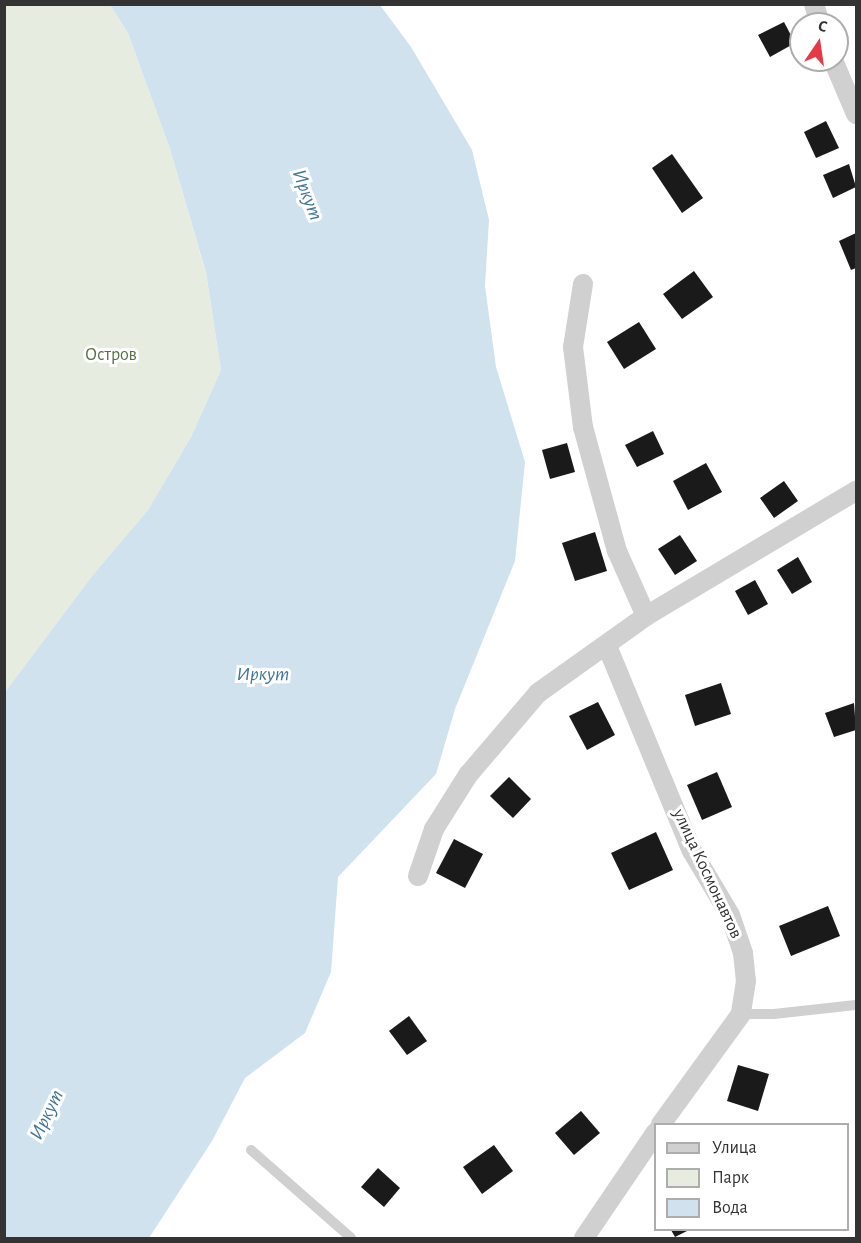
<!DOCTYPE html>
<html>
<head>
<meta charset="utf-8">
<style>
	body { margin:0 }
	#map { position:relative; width:861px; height:1243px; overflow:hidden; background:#fff; font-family:"Alegreya Sans",sans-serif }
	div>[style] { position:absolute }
	.green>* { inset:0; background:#e6ecdf }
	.water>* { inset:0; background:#cfe2ee }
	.building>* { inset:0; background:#1a1a1a }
	.service>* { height:10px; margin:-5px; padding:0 5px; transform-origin:5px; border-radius:5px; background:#d0d0d0 }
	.minor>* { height:20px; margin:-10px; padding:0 10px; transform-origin:10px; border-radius:10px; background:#d0d0d0 }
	span { translate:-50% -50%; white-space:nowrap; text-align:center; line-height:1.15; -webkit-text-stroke:6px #fff; paint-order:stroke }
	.park-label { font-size:18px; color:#56703f }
	.street-label { font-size:18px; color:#333 }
	.water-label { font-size:20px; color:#3f7597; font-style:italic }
	.frame { position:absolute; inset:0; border:6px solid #333; pointer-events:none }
	.legend { position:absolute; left:654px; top:1123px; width:195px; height:108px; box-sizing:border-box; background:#fff; border:2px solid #adadad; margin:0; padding:8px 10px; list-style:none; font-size:18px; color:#333 }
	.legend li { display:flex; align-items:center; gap:12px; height:30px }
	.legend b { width:30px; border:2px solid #adadad }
	.north { position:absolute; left:789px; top:12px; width:60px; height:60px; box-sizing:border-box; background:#fff; border:2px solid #adadad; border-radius:50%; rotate:13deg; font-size:16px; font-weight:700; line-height:24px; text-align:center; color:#333 }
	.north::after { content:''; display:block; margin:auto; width:21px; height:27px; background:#e63946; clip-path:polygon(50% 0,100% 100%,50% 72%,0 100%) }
</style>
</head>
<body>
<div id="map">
	<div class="green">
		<i style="clip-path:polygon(5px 5px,110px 5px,128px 33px,170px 149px,206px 274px,221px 370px,191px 437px,148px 510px,92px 576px,5px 692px)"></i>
	</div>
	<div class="water">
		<i style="clip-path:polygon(110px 5px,380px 5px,411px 47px,472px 150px,489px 220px,485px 286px,496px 367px,525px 462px,515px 561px,455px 709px,436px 774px,338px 877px,331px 972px,305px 1033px,245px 1078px,212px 1141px,149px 1238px,5px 1238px,5px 692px,92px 576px,148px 510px,191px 437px,221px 370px,206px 273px,170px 149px,128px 33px)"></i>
	</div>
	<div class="building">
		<i style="clip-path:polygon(784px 22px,795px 43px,770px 57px,758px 35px)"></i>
		<i style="clip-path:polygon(826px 121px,839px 148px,816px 158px,804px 132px)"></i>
		<i style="clip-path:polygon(672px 154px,703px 198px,682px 213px,652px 168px)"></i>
		<i style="clip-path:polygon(849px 164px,856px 187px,833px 198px,823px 175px)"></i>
		<i style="clip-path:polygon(856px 233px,856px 268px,851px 270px,839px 241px)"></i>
		<i style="clip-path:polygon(694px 271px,713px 297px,682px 319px,663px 294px)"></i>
		<i style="clip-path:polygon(639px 322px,656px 349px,624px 369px,607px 342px)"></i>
		<i style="clip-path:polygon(653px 431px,664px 454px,637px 467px,625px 445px)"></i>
		<i style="clip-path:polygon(567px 443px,575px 472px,550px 479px,542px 450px)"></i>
		<i style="clip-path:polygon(706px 463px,722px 492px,688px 510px,673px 481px)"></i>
		<i style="clip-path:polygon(784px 481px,798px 501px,774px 518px,760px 498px)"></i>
		<i style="clip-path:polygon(595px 532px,607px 571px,575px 581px,562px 543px)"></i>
		<i style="clip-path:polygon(680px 535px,697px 561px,675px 575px,658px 549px)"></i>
		<i style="clip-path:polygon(798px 557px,812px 582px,792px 594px,777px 570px)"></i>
		<i style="clip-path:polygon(755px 580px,768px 604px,748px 615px,735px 591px)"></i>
		<i style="clip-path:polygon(721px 683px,731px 714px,695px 726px,685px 695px)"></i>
		<i style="clip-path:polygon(598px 702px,615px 735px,587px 750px,569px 716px)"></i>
		<i style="clip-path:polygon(854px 703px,856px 730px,834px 737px,825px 713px)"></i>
		<i style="clip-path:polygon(717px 772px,732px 807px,702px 820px,687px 785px)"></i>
		<i style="clip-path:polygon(509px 777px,531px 799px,513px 818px,490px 796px)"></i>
		<i style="clip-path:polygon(656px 832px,673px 870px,629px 890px,611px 853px)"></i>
		<i style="clip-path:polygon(454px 839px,483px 854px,465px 888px,436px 873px)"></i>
		<i style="clip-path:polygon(828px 906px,840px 936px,791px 956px,779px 926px)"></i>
		<i style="clip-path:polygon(409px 1016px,427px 1041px,407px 1055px,389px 1031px)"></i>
		<i style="clip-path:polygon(738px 1065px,769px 1074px,758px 1111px,727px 1101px)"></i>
		<i style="clip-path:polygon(581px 1111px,600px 1133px,574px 1155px,555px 1133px)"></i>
		<i style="clip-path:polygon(494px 1145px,513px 1171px,482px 1194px,463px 1167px)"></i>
		<i style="clip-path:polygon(378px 1168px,400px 1188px,384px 1207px,361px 1187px)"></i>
		<i style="clip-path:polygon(671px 1230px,689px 1230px,675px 1237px)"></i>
	</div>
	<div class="service">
		<i style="left:741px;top:1014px;width:33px"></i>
		<i style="left:774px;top:1014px;width:82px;rotate:-6.3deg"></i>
		<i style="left:251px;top:1150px;width:133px;rotate:41.3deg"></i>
	</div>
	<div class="minor">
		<i style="left:814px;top:4px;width:21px;rotate:73deg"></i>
		<i style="left:833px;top:60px;width:59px;rotate:66.9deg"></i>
		<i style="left:583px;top:284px;width:64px;rotate:99deg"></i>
		<i style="left:573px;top:347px;width:81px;rotate:82.9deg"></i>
		<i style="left:583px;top:427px;width:129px;rotate:74.7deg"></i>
		<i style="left:617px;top:551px;width:71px;rotate:66deg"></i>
		<i style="left:607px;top:646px;width:222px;rotate:67.5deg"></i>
		<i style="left:692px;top:851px;width:74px;rotate:59.3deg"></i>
		<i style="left:730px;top:915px;width:40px;rotate:71.1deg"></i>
		<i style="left:743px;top:953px;width:28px;rotate:84deg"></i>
		<i style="left:746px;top:981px;width:33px;rotate:99deg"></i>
		<i style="left:741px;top:1014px;width:136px;rotate:126deg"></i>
		<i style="left:418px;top:876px;width:50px;rotate:-71.2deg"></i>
		<i style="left:434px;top:829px;width:64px;rotate:-57.8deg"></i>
		<i style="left:468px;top:775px;width:108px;rotate:-49.5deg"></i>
		<i style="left:538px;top:693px;width:133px;rotate:-35.5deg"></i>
		<i style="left:646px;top:616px;width:244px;rotate:-30.8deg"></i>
		<i style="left:584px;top:1238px;width:128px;rotate:-55.8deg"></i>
	</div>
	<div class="park-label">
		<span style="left:111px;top:355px">Остров</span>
	</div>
	<div class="street-label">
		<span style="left:707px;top:874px;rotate:65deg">улица Космонавтов</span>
	</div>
	<div class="water-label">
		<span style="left:307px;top:195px;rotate:69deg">Иркут</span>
		<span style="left:263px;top:674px">Иркут</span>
		<span style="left:47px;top:1115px;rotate:-64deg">Иркут</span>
	</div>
	<div class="frame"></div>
	<ul class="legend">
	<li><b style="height:8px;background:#d0d0d0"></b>Улица</li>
	<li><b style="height:16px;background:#e6ecdf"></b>Парк</li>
	<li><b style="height:16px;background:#cfe2ee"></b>Вода</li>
	</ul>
	<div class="north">С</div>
</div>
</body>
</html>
